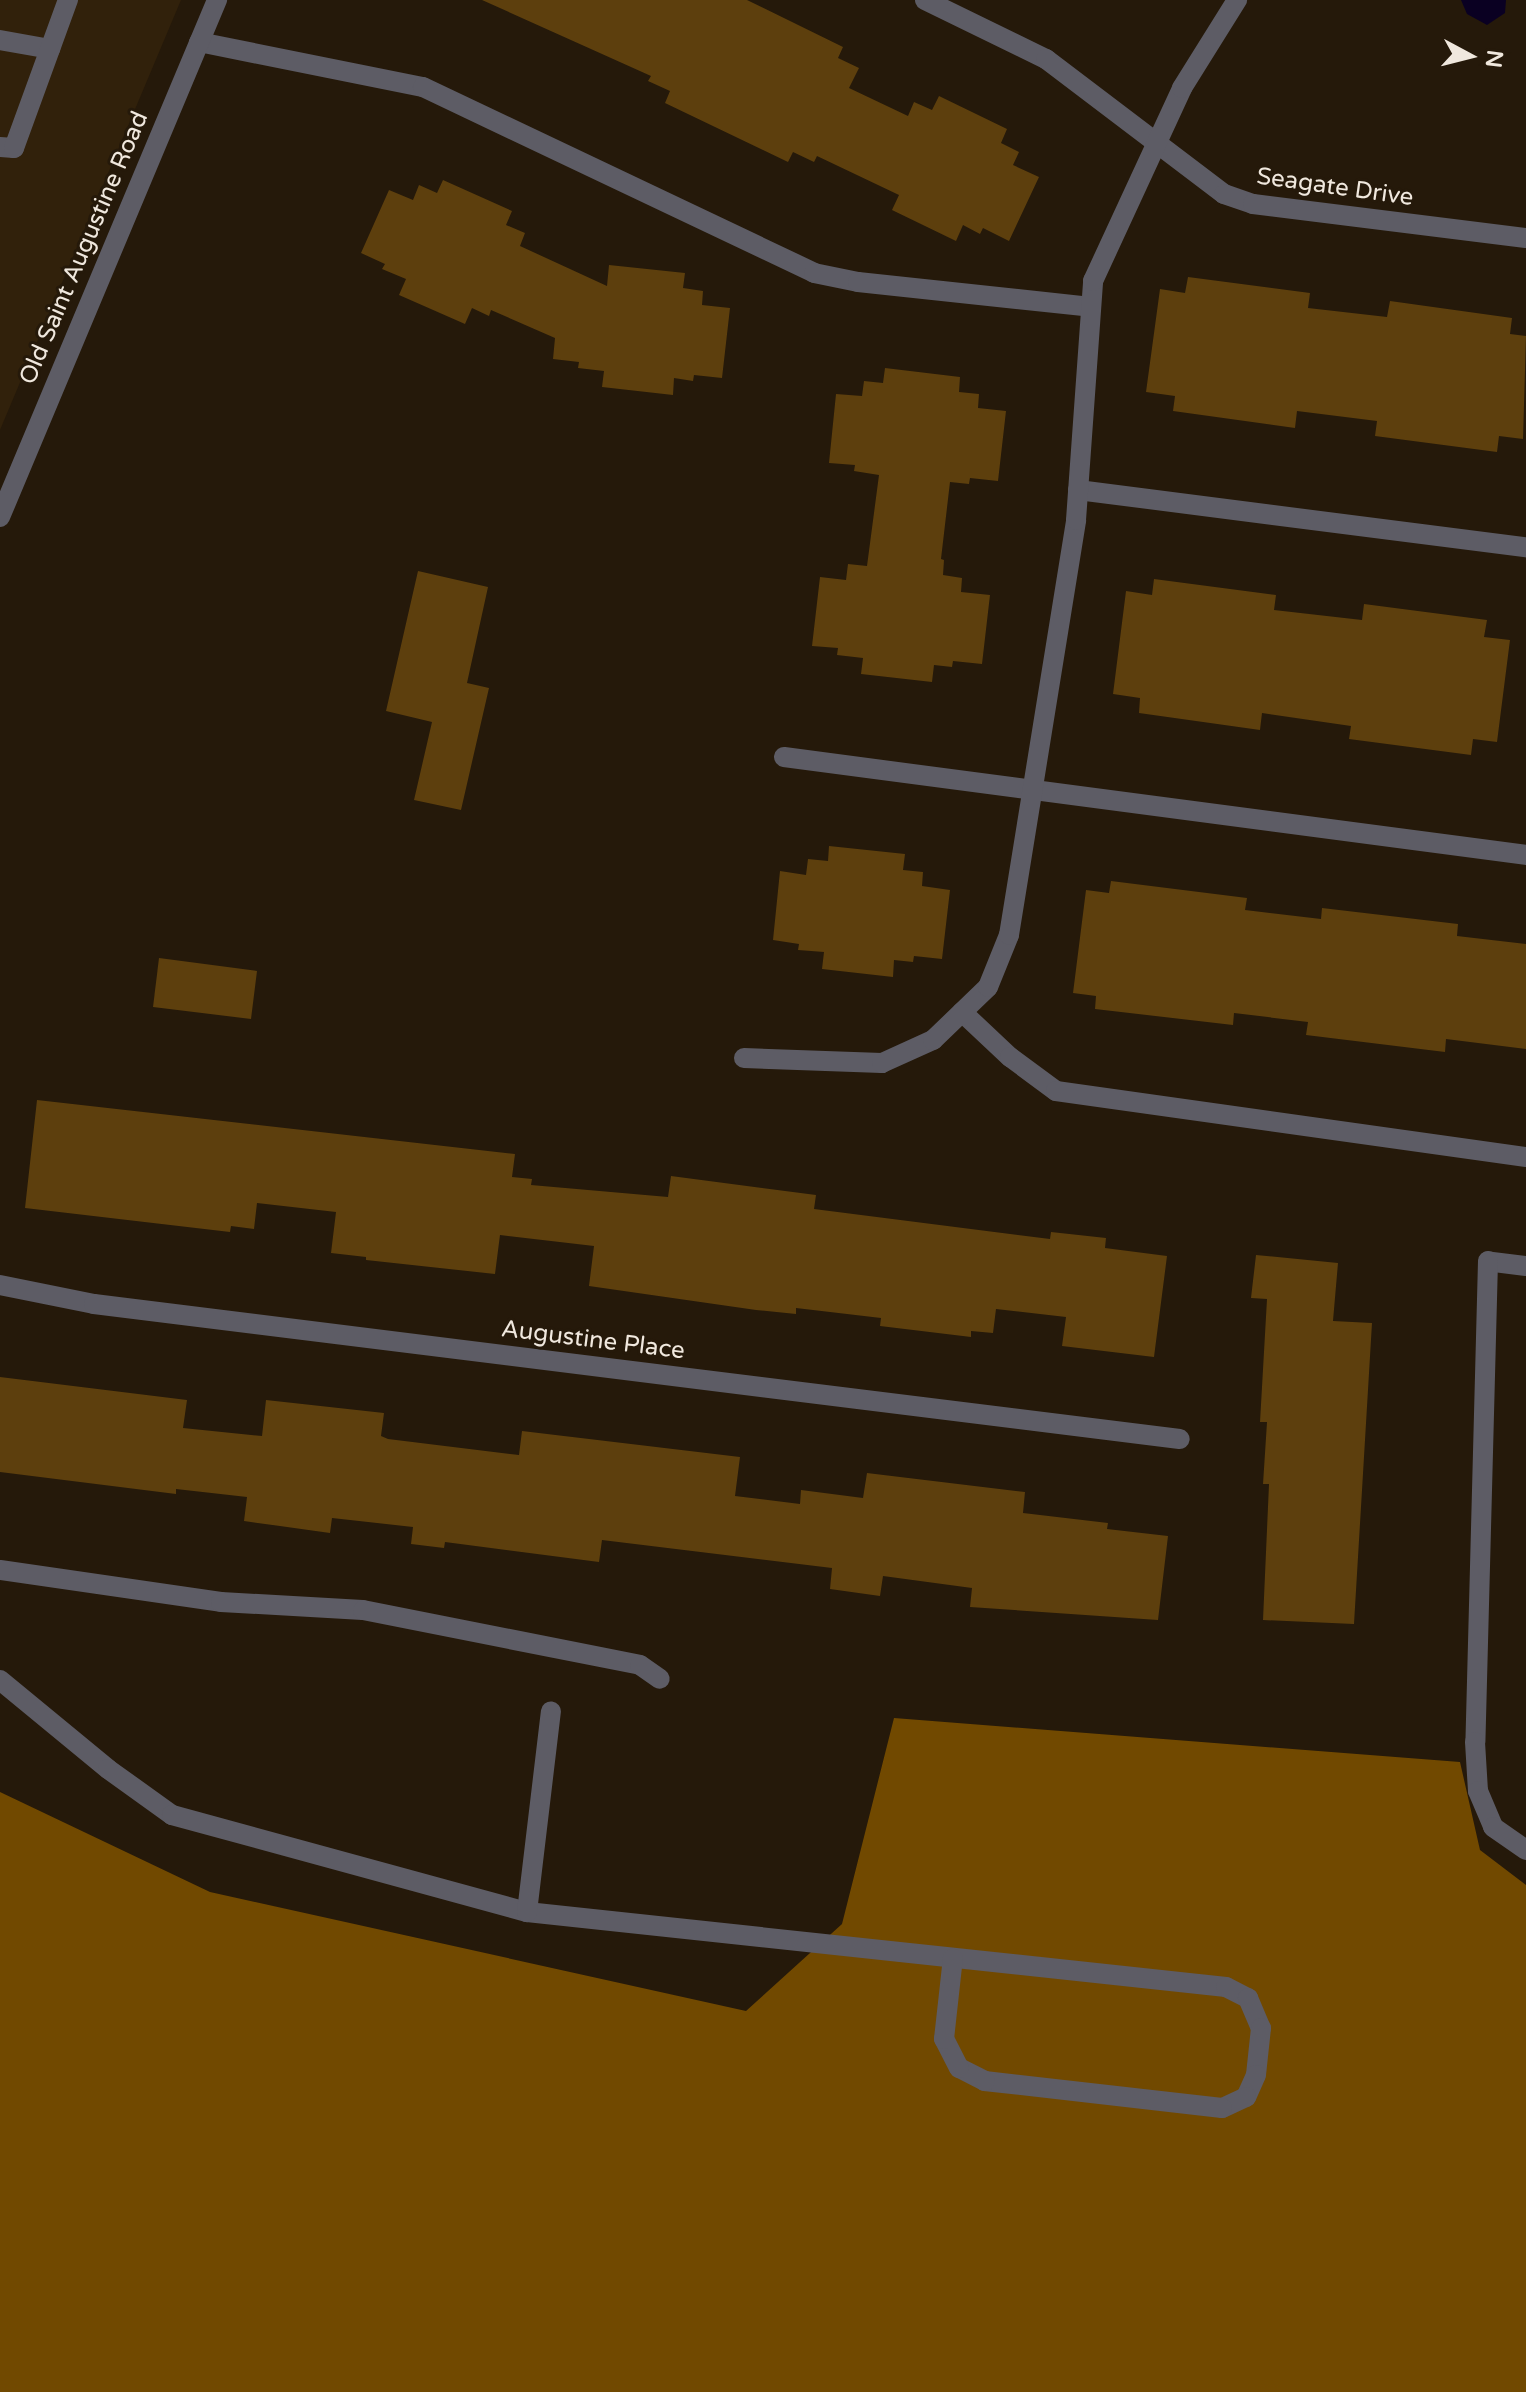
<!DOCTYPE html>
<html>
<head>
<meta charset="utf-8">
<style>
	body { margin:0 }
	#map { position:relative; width:1526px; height:2392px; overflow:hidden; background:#25190a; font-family:"Varela Round",sans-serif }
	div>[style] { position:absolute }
	.built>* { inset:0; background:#31210b }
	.forest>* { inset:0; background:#714900 }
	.water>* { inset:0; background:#0a0022 }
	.building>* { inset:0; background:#5d3f0d }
	.minor>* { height:20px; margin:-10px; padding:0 10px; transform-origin:10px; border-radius:10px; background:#5d5c65 }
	span { translate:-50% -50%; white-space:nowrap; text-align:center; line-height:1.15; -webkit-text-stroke:6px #25190a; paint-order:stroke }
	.street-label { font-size:24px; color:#f0e8de }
	.north { position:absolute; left:1430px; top:16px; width:80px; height:80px; -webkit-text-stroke:6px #25190a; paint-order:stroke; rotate:97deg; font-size:22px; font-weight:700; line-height:32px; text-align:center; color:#f0e8de }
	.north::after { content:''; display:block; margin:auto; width:28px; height:36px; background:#f0e8de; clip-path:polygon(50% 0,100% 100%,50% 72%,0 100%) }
</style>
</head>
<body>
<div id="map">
	<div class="built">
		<i style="clip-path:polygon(0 0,181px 0,0 430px)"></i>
	</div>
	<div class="forest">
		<i style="clip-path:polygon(894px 1718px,1460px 1762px,1480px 1850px,1526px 1885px,1526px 2392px,0 2392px,0 1792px,210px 1892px,746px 2011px,842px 1924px)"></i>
	</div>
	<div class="water">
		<i style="clip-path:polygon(1461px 0,1506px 0,1505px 13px,1487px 25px,1467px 14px)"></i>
	</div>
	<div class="building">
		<i style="clip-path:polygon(482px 0,747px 0,843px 47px,838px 58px,859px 68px,849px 88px,908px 116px,914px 102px,932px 110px,939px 96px,1007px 129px,1001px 143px,1019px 152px,1013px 165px,1039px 177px,1009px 241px,983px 228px,980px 234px,963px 225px,956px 241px,892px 210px,899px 195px,817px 156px,814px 162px,793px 152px,788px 162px,665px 103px,670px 91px,648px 81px,651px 76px)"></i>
		<i style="clip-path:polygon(443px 180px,512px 211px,506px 225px,525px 233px,520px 246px,607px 286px,609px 265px,685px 273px,683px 288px,703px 291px,702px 305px,730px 308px,722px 378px,694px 375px,693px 381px,674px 378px,673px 395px,602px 387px,604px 371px,578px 368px,579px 362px,553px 359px,555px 338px,491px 310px,489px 316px,472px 308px,465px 324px,399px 295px,406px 279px,382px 269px,385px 264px,361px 253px,389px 190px,413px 200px,419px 185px,437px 193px)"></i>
		<i style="clip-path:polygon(1188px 277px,1310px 293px,1308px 308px,1387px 317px,1390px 301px,1512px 318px,1510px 334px,1526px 336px,1523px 439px,1499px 436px,1497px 452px,1375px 436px,1377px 421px,1297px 411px,1295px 428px,1173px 411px,1175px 396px,1146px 392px,1160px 289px,1185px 293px)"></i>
		<i style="clip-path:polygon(885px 368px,960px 377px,959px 392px,979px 394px,978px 408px,1006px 411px,998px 481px,970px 478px,969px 484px,950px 482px,941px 559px,944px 560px,943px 575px,962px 578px,961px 592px,990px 595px,982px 664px,953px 661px,952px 667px,934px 665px,932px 682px,861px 674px,863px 658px,837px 655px,838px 648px,812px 646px,820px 577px,846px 580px,848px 564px,867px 566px,879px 475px,854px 471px,855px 465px,829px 463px,836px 394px,862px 396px,864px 381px,883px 383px)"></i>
		<i style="clip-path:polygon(418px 571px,488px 587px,467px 683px,489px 688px,461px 810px,414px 800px,432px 722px,386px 711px)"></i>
		<i style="clip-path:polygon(1154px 579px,1276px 595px,1274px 610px,1362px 620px,1364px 604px,1487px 620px,1484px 637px,1510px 640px,1497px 742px,1473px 739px,1471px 755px,1349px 739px,1351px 726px,1262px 713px,1260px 730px,1139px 713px,1140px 698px,1113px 694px,1126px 591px,1152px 595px)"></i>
		<i style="clip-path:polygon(829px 846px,905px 854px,903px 870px,923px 872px,922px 886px,950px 890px,942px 959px,914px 956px,913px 962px,894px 960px,893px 977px,822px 969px,824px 952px,798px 950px,799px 944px,773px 940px,780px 871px,806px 875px,808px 859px,828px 861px)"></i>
		<i style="clip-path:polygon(1111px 881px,1247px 898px,1245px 910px,1321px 919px,1322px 908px,1458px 924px,1457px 936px,1526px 944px,1526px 1049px,1446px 1039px,1445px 1052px,1306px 1035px,1308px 1022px,1234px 1013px,1233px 1025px,1095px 1009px,1096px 996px,1073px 993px,1086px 890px,1109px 893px)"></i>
		<i style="clip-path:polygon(159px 958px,257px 971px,251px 1019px,153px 1007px)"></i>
		<i style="clip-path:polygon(37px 1100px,515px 1154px,512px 1177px,532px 1179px,531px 1185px,668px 1197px,671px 1176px,816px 1195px,814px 1209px,1050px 1239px,1051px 1232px,1106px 1238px,1105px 1248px,1167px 1256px,1154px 1357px,1062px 1346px,1066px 1317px,996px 1309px,993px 1333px,971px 1331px,971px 1337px,880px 1326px,881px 1318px,796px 1308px,796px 1314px,756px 1310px,589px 1286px,594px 1246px,500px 1235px,495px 1274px,366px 1260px,366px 1257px,331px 1253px,336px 1212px,257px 1203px,254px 1229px,231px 1226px,230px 1232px,25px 1208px)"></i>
		<i style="clip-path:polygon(1256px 1255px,1338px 1263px,1333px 1321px,1372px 1323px,1354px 1624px,1263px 1620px,1269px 1484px,1263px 1484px,1267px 1422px,1260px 1422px,1267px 1299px,1251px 1298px)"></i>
		<i style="clip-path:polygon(0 1377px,187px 1400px,183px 1428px,262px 1436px,266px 1400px,384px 1413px,381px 1436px,388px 1439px,519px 1455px,522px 1431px,740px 1457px,735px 1496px,800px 1504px,801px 1490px,863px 1498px,867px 1473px,1025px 1492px,1023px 1513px,1108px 1523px,1107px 1529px,1168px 1536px,1158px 1620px,970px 1607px,972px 1588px,883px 1576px,880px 1596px,830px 1589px,832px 1568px,602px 1540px,599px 1562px,445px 1542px,444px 1548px,411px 1544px,413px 1527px,332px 1518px,330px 1533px,244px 1521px,247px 1497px,176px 1489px,176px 1494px,0 1472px)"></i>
	</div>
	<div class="minor">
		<i style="left:925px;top:0;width:135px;rotate:26deg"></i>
		<i style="left:1046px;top:59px;width:223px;rotate:37.2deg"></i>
		<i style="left:1224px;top:194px;width:31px;rotate:19deg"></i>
		<i style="left:1253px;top:204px;width:275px;rotate:7.1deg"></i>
		<i style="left:0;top:40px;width:51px;rotate:10.2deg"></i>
		<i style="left:199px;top:42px;width:228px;rotate:11.4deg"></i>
		<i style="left:423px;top:87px;width:433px;rotate:25.4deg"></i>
		<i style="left:814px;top:273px;width:45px;rotate:11.6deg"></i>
		<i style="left:858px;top:282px;width:234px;rotate:6.1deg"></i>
		<i style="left:0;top:147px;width:14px;rotate:4deg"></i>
		<i style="left:14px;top:148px;width:158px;rotate:-70deg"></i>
		<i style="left:1078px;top:490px;width:452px;rotate:7.3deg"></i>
		<i style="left:0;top:517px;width:561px;rotate:-67.23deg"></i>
		<i style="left:784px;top:757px;width:748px;rotate:7.52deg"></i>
		<i style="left:962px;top:1012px;width:66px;rotate:43.2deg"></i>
		<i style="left:1010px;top:1057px;width:57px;rotate:36.5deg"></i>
		<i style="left:1056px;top:1091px;width:475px;rotate:8deg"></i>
		<i style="left:744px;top:1058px;width:138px;rotate:2.1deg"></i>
		<i style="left:882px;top:1063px;width:56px;rotate:-24.3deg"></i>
		<i style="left:933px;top:1040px;width:76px;rotate:-43.9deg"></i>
		<i style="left:988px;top:987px;width:56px;rotate:-68deg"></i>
		<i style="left:1009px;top:935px;width:420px;rotate:-80.8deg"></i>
		<i style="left:1076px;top:520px;width:240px;rotate:-85.9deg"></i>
		<i style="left:1093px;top:281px;width:213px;rotate:-65.2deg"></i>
		<i style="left:1182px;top:88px;width:104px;rotate:-58deg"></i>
		<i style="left:1526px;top:1266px;width:38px;rotate:-173deg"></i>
		<i style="left:1488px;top:1261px;width:481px;rotate:91.5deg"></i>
		<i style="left:1475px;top:1742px;width:49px;rotate:86.5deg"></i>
		<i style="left:1478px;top:1791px;width:39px;rotate:67deg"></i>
		<i style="left:1493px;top:1827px;width:40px;rotate:34.9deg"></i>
		<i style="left:0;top:1285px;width:96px;rotate:11.4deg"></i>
		<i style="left:94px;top:1304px;width:1094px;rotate:7.09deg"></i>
		<i style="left:0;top:1570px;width:223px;rotate:8.2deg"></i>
		<i style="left:221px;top:1602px;width:142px;rotate:3.2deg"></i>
		<i style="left:363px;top:1610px;width:282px;rotate:11.2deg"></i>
		<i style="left:640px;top:1665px;width:24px;rotate:35deg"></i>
		<i style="left:0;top:1680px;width:140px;rotate:39.5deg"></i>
		<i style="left:108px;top:1769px;width:79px;rotate:35.7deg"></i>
		<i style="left:172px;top:1815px;width:368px;rotate:15.3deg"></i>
		<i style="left:527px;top:1912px;width:703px;rotate:6.12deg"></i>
		<i style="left:1226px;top:1987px;width:25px;rotate:27deg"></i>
		<i style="left:1248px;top:1998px;width:33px;rotate:67deg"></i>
		<i style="left:1261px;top:2028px;width:47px;rotate:96.1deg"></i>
		<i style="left:1256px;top:2075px;width:24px;rotate:114deg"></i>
		<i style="left:1246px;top:2097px;width:26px;rotate:155deg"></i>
		<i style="left:1222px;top:2108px;width:239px;rotate:-173.5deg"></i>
		<i style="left:985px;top:2081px;width:29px;rotate:-153deg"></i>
		<i style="left:959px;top:2068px;width:33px;rotate:-117deg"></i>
		<i style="left:944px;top:2039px;width:81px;rotate:-83.7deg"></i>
		<i style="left:527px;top:1912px;width:202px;rotate:-83.2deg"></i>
	</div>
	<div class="street-label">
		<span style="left:1335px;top:187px;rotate:8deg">Seagate Drive</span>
		<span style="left:84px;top:248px;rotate:-67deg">Old Saint Augustine Road</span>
		<span style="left:593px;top:1340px;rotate:7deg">Augustine Place</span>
	</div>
	<div class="north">N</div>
</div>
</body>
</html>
